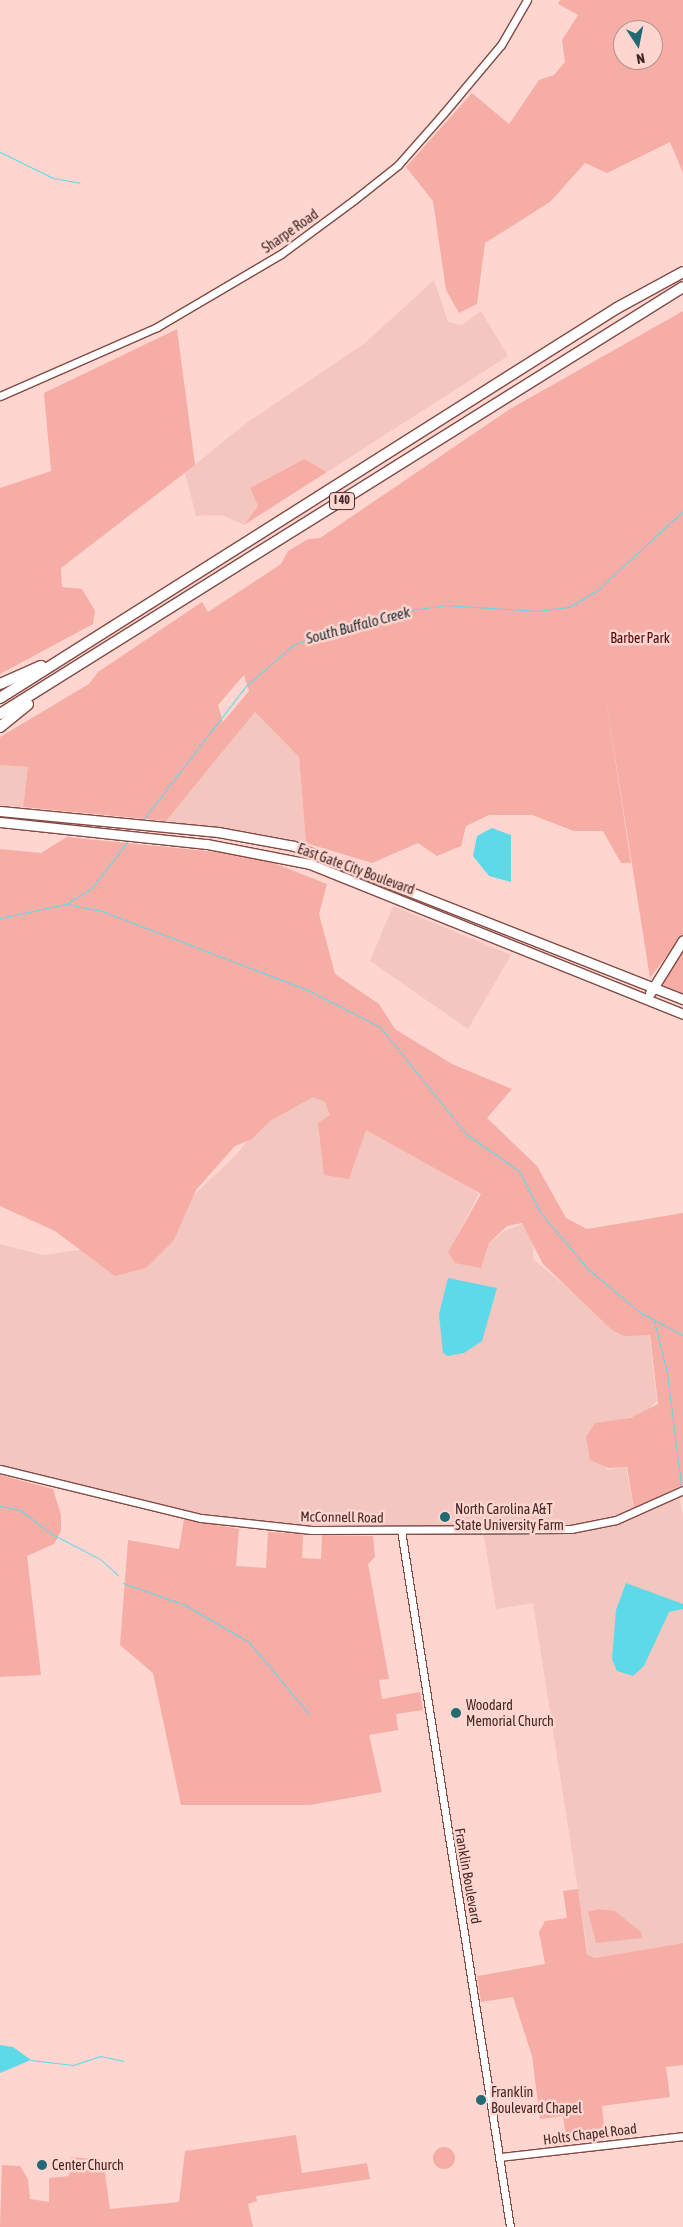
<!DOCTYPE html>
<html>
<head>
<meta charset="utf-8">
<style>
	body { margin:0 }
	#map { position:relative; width:683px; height:2227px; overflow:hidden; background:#ffd5d0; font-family:"Asap Condensed",sans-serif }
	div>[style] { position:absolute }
	.built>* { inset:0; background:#f4c6c0 }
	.green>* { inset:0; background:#f6ada5 }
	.round { border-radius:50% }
	.water>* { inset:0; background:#5ed9e8 }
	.stream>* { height:1px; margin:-0.5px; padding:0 0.5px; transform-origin:0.5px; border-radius:0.5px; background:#5ed9e8 }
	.roads { filter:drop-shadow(1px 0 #834a44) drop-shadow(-1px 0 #834a44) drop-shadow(0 1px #834a44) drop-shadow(0 -1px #834a44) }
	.minor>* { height:7px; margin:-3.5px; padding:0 3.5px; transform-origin:3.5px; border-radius:3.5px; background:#fff }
	.major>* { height:9px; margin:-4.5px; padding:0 4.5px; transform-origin:4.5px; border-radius:4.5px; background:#fff }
	.highway>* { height:10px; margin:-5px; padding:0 5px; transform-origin:5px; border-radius:5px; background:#fff }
	.dots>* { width:14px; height:14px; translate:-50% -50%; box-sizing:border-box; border:2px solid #ffd5d0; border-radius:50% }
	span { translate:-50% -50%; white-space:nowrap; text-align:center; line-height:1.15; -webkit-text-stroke:5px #ffd5d0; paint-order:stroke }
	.shield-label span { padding:1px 4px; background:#ffd5d0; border:1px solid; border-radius:4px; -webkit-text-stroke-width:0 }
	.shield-label { font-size:12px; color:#432926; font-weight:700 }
	.street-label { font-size:14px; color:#432926 }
	.park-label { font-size:14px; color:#540205 }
	.poi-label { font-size:14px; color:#432926 }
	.left { translate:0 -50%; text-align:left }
	.water-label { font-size:15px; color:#1e3437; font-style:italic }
	.north { position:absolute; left:613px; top:20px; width:50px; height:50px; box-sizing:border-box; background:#ffd5d0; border:1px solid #b4908c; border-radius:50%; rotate:169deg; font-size:14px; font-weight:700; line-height:20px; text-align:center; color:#432926 }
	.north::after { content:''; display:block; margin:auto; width:18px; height:22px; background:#206a73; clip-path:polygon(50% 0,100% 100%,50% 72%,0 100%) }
</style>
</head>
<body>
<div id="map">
	<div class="built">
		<i style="clip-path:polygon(434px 280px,448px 322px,462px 325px,481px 311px,508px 356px,327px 472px,303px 459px,250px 488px,258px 506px,244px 525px,222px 515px,196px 516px,185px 473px,245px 424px,365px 343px)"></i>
		<i style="clip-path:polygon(255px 712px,299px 757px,306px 843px,166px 821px)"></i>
		<i style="clip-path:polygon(0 765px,28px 767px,23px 807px,0 806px)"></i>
		<i style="clip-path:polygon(393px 906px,511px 955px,468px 1029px,370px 961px)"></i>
		<i style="clip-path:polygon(292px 1081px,479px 1194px,457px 1235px,454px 1255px,482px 1249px,504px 1231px,525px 1223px,534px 1238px,533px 1259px,607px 1321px,648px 1325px,657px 1401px,646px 1412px,596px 1428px,607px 1470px,626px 1467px,635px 1516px,679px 1496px,683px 1518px,683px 1943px,594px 1958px,588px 1954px,533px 1603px,496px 1609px,482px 1525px,277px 1525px,188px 1513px,0 1465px,0 1244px,43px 1255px,94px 1248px,151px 1224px,196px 1193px,237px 1154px)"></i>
	</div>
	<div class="green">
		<i style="clip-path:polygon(evenodd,560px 0,683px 0,683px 173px,670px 142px,607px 173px,585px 163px,550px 202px,485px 243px,477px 304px,459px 313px,446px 290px,433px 201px,406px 167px,472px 93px,509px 124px,539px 80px,554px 75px,565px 62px,562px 40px,578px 15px,558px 4px,560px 0,623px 30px,653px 30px,653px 60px,623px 60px,623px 30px)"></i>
		<i style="clip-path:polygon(evenodd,683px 311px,683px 934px,650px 978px,603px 681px,631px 863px,621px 863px,603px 831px,574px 831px,532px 815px,489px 815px,466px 826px,461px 846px,437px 856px,418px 843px,372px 863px,306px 843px,299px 757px,255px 712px,166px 821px,23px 807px,28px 767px,0 765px,0 737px,89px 684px,98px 672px,202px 602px,208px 612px,281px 564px,288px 551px,308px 539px,320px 538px,510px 409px,683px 311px,244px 675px,249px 691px,223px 722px,218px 705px,244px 675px)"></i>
		<i style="clip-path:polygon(177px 329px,195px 465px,61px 568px,62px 587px,82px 589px,95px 611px,93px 624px,0 674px,0 488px,51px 471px,44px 393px)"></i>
		<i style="clip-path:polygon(304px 459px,327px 472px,244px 525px,258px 506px,250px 488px)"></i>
		<i style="clip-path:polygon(67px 837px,256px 856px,327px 884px,319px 914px,335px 974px,379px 1004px,395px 1029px,452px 1064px,512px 1089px,487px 1118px,537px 1166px,566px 1218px,587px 1229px,683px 1213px,683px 1485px,634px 1508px,627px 1467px,609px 1468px,590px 1460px,586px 1437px,595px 1423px,630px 1418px,658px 1404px,650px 1335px,624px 1336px,612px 1330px,543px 1264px,522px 1223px,507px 1226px,489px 1243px,481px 1268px,455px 1263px,448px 1252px,481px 1194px,366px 1130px,349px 1179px,324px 1175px,318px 1123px,330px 1115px,325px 1102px,313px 1097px,270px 1121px,252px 1139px,235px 1146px,196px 1190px,174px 1240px,146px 1268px,115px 1276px,55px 1231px,0 1206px,0 849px,41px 853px)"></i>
		<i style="clip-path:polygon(683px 947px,683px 996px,665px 988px,661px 980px)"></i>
		<i style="clip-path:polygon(0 1475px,53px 1489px,61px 1515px,61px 1531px,54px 1544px,27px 1556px,41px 1675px,0 1677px)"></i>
		<i style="clip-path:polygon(184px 1519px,239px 1529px,236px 1566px,266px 1568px,268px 1532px,303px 1534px,302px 1558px,321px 1559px,322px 1535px,373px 1536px,375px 1557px,368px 1564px,389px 1679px,379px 1680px,382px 1699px,420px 1692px,423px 1710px,396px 1714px,398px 1730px,369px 1735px,382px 1792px,310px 1805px,181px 1805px,153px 1673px,120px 1645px,128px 1540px,179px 1549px)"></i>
		<i style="clip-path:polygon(578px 1889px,587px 1954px,594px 1958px,683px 1943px,683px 2065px,666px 2067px,670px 2097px,602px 2106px,605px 2138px,567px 2143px,563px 2116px,540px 2119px,532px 2056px,513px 1997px,481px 2002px,477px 1976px,545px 1964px,539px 1932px,545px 1921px,567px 1918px,563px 1891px)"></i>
		<i style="clip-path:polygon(598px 1909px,615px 1911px,641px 1932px,642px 1938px,596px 1943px,588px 1912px)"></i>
		<i style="clip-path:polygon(296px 2135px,302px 2173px,367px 2163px,370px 2179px,256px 2196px,257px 2201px,248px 2204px,253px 2227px,0 2227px,2px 2165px,20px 2166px,28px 2179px,30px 2199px,49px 2202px,49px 2178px,69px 2176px,71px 2157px,103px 2160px,110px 2209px,179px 2202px,185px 2151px)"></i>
		<i class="round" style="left:433px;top:2147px;width:22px;height:22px"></i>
	</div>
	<div class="water">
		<i style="clip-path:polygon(492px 828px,511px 835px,511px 882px,489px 876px,473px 856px,477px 836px)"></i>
		<i style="clip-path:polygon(448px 1278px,497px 1288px,482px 1341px,464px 1353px,448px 1356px,443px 1353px,439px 1314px)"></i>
		<i style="clip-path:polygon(626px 1583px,683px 1604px,683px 1609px,669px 1612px,644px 1666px,633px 1676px,617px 1671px,612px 1659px,616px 1610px)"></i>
		<i style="clip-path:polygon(0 2045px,13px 2047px,31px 2060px,0 2073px)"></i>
	</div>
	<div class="stream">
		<i style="left:0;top:152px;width:59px;rotate:26.1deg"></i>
		<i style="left:53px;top:178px;width:27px;rotate:10deg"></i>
		<i style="left:143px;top:820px;width:169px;rotate:-52.5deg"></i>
		<i style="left:246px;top:686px;width:64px;rotate:-41.2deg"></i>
		<i style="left:294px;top:644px;width:122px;rotate:-16.2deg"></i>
		<i style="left:411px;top:610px;width:35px;rotate:-8deg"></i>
		<i style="left:446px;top:605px;width:91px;rotate:3.8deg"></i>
		<i style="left:537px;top:611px;width:32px;rotate:-7deg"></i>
		<i style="left:569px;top:607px;width:31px;rotate:-31deg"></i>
		<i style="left:596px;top:591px;width:118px;rotate:-42.6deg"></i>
		<i style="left:66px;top:904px;width:37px;rotate:11deg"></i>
		<i style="left:102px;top:911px;width:221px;rotate:21deg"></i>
		<i style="left:308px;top:990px;width:81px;rotate:27.2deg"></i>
		<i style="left:380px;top:1027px;width:137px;rotate:51.2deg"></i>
		<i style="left:466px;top:1134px;width:65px;rotate:34.9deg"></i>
		<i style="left:519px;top:1171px;width:46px;rotate:62.9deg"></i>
		<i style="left:540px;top:1212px;width:75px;rotate:49.9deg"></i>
		<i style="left:588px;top:1269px;width:69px;rotate:39.7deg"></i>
		<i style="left:641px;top:1313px;width:47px;rotate:27.6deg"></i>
		<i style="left:0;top:918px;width:67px;rotate:-12deg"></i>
		<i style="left:66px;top:904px;width:31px;rotate:-32deg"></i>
		<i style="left:92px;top:888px;width:61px;rotate:-52.9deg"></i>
		<i style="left:654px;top:1320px;width:55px;rotate:76.2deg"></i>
		<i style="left:667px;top:1373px;width:113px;rotate:82.9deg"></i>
		<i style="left:0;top:1506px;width:20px;rotate:11deg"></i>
		<i style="left:20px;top:1510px;width:38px;rotate:37deg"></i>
		<i style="left:50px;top:1533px;width:56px;rotate:27.5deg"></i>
		<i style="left:100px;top:1559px;width:24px;rotate:42deg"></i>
		<i style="left:123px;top:1583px;width:66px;rotate:19.5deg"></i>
		<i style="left:185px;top:1605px;width:74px;rotate:30deg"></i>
		<i style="left:249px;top:1642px;width:94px;rotate:50.2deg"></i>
		<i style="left:31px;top:2060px;width:42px;rotate:6.8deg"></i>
		<i style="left:73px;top:2065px;width:28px;rotate:-18deg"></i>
		<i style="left:100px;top:2056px;width:24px;rotate:12deg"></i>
	</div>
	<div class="roads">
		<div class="minor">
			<i style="left:0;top:396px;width:171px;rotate:-23.7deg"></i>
			<i style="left:157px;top:327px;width:144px;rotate:-30.5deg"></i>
			<i style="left:281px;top:254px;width:91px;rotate:-36.5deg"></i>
			<i style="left:354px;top:200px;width:56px;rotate:-38.5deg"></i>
			<i style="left:398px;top:165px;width:68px;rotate:-48.6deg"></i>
			<i style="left:443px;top:114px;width:90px;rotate:-50deg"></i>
			<i style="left:501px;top:45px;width:52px;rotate:-60deg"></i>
			<i style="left:0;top:1469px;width:207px;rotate:13.7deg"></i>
			<i style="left:201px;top:1518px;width:111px;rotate:6.2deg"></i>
			<i style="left:311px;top:1530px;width:260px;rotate:-0.2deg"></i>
			<i style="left:571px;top:1529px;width:46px;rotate:-11.3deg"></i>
			<i style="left:616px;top:1520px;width:73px;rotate:-24.1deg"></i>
			<i style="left:401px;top:1530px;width:705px;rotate:81.11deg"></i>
			<i style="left:500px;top:2157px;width:184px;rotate:-6.5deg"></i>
		</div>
		<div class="major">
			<i style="left:0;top:811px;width:219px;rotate:5.5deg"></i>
			<i style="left:218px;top:832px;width:77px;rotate:10.4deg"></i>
			<i style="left:294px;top:846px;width:418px;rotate:21.5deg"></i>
			<i style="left:0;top:822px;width:208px;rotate:6.1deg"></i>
			<i style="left:207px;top:844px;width:105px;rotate:11deg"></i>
			<i style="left:310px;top:864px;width:402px;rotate:21.9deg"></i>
			<i style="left:650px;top:993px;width:62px;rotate:-58.1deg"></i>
		</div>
		<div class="highway">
			<i style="left:0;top:684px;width:45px;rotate:-23.7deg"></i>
			<i style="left:0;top:698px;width:730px;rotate:-32.3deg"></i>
			<i style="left:617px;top:308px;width:75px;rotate:-28.6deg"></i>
			<i style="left:0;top:714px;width:805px;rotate:-32.01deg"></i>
			<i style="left:0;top:727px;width:36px;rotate:-39deg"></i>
		</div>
	</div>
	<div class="dots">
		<i style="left:445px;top:1517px;background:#206a73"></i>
		<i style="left:456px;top:1713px;background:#206a73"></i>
		<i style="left:481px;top:2100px;background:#206a73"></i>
		<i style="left:42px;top:2165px;background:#206a73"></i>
	</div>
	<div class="shield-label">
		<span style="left:342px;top:501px">I 40</span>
	</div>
	<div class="street-label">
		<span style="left:290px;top:231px;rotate:-35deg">Sharpe Road</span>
		<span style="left:356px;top:869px;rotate:20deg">East Gate City Boulevard</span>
		<span style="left:342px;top:1517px;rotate:1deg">McConnell Road</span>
		<span style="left:468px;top:1876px;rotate:80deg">Franklin Boulevard</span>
		<span style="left:590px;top:2134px;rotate:-7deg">Holts Chapel Road</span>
	</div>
	<div class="park-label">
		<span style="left:640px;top:638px">Barber Park</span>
	</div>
	<div class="poi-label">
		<span class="left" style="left:455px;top:1517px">North Carolina A&amp;T<br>State University Farm</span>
		<span class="left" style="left:466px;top:1713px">Woodard<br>Memorial Church</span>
		<span class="left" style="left:491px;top:2100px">Franklin<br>Boulevard Chapel</span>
		<span class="left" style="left:52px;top:2165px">Center Church</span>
	</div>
	<div class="water-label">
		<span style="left:358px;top:625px;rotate:-15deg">South Buffalo Creek</span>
	</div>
	<div class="north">N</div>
</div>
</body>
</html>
